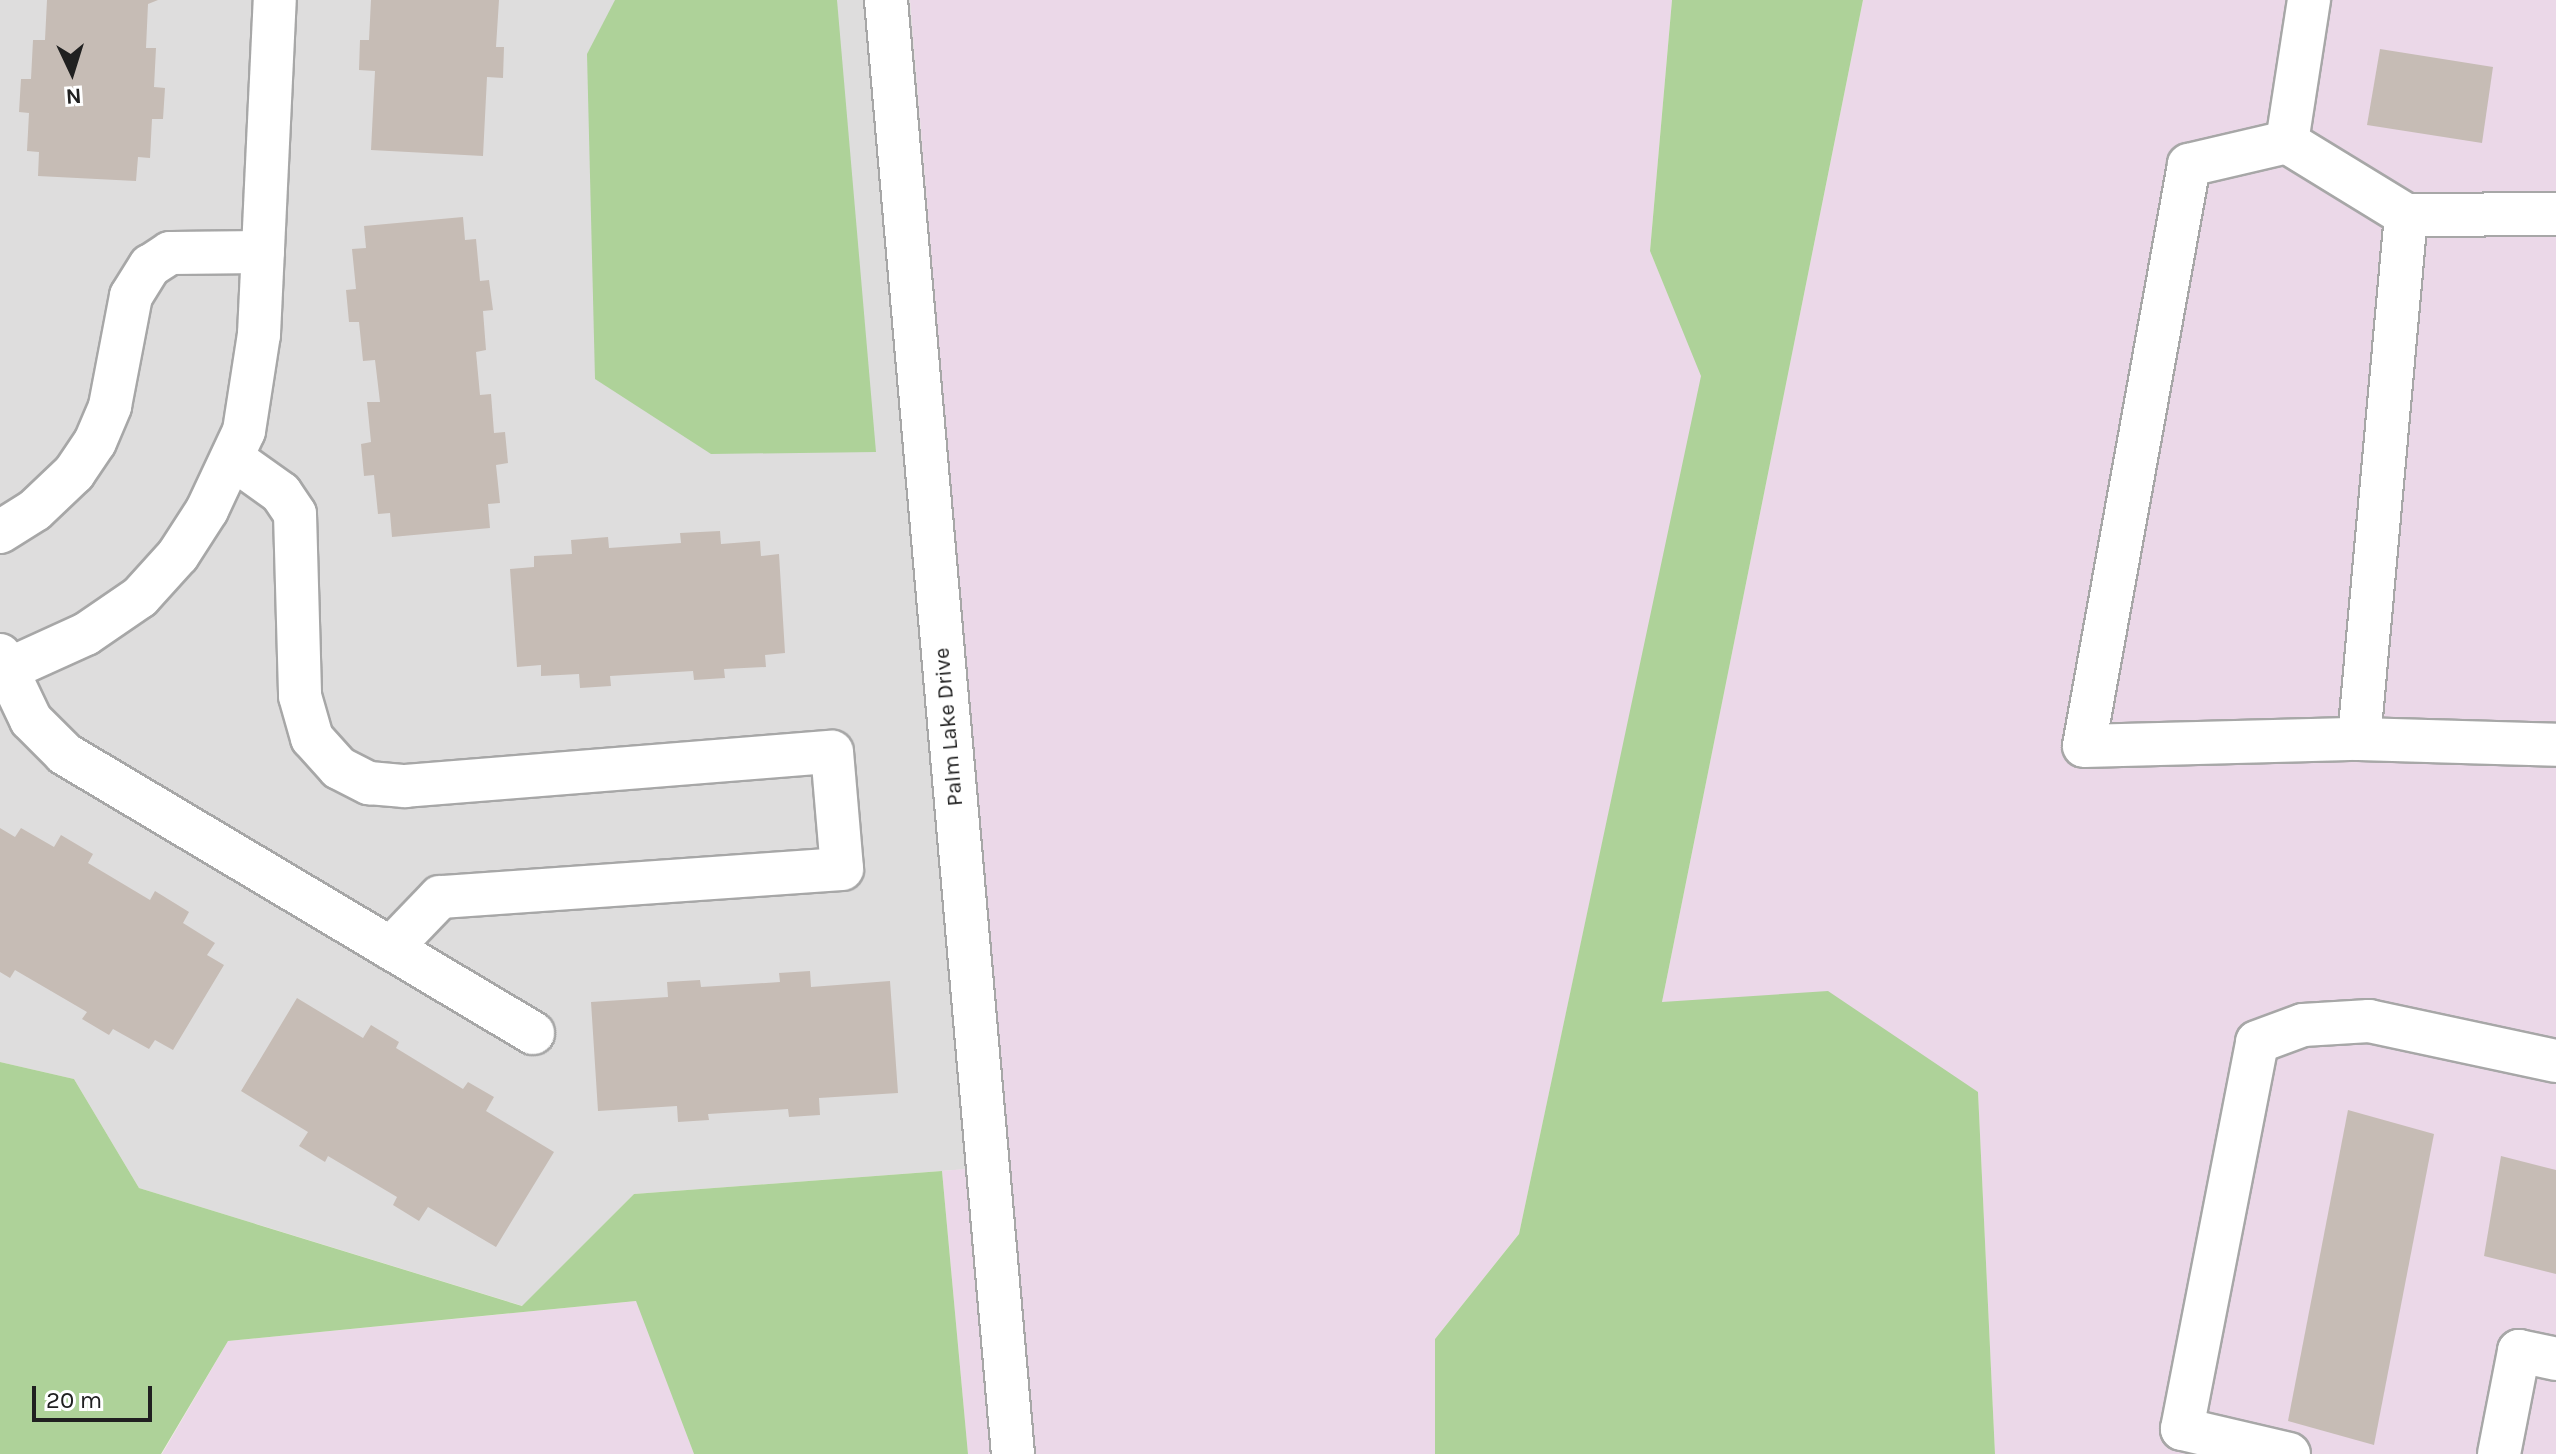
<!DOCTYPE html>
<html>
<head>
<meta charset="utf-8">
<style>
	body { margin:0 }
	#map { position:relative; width:2556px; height:1454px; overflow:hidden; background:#f1ede6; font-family:Karla,sans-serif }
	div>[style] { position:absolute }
	.residential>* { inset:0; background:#dedddd }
	.industrial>* { inset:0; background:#ebd8e8 }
	.forest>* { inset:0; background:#aed299 }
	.building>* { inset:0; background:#c6bcb5 }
	.roads { filter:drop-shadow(2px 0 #a7a7a7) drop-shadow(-2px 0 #a7a7a7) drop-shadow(0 2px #a7a7a7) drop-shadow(0 -2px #a7a7a7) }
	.minor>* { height:42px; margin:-21px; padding:0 21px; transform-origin:21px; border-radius:21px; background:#fff }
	span { translate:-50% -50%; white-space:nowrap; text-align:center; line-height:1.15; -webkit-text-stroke:7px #fff; paint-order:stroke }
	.street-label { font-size:22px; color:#202020 }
	.north { position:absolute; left:32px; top:32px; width:80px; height:80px; -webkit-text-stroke:6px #fff; paint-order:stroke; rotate:176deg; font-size:22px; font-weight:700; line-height:32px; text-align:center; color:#202020 }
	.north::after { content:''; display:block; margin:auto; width:28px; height:36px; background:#202020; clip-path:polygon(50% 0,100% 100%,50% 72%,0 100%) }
	.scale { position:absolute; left:32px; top:1386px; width:120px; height:36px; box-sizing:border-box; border:4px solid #202020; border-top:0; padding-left:10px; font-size:24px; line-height:28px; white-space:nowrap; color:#202020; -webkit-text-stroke:6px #fff; paint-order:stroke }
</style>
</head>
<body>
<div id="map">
	<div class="residential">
		<i style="clip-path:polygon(0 0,910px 0,1008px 1166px,634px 1194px,523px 1306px,139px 1188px,74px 1079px,0 1062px)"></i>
	</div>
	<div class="industrial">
		<i style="clip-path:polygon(910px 0,1672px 0,1650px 251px,1702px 376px,1519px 1234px,1435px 1339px,1435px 1454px,968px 1454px,942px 1171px,1008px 1165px)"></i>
		<i style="clip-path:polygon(1863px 0,2556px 0,2556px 1454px,1995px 1454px,1978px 1092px,1662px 1002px)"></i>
		<i style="clip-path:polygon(637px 1301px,694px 1454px,162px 1454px,228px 1341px)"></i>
	</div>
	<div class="forest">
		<i style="clip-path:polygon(615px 0,837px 0,876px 452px,711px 454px,595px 379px,587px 54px)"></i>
		<i style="clip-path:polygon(1672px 0,1863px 0,1662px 1002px,1828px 991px,1978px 1092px,1995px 1454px,1435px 1454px,1435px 1339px,1519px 1234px,1701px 376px,1650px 251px)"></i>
		<i style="clip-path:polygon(0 1062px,74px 1079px,139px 1188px,522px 1306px,634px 1194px,942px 1171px,968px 1454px,694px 1454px,636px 1301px,228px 1341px,161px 1454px,0 1454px)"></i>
	</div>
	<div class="building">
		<i style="clip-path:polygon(47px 0,158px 0,148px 4px,146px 48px,156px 48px,154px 87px,165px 88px,163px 119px,152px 119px,150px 158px,138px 157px,136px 181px,38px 176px,39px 152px,27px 151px,29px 113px,19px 112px,21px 79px,31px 79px,33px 40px,45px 40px)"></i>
		<i style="clip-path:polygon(371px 0,499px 0,496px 47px,504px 47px,503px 78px,487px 77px,483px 156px,371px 150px,375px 71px,359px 70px,360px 40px,369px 40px)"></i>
		<i style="clip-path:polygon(2380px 49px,2493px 67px,2482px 143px,2367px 125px)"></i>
		<i style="clip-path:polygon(463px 217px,465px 240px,476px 239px,480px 281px,489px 280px,493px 310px,483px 311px,486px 350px,476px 352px,480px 395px,491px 394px,494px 433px,505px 432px,508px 463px,496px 465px,500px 503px,488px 504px,490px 528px,392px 537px,390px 513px,378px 514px,374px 475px,364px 476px,361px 444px,371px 442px,367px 402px,380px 402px,375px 360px,363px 361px,359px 322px,349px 322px,346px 290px,356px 289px,352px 249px,366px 248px,364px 226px)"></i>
		<i style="clip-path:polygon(720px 531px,721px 544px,760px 541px,761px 556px,779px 554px,785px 653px,765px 655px,766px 667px,724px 669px,725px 678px,694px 680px,693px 671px,610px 676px,611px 686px,580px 688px,579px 674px,541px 676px,541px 665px,517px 667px,510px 569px,534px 567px,534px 556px,572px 554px,571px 540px,608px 537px,609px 548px,681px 543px,680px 533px)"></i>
		<i style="clip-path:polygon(0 828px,15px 837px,21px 828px,54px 847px,61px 835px,93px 854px,88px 863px,150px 900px,155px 891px,189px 912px,183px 923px,215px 943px,207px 955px,224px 965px,173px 1050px,155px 1040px,149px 1049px,113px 1029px,109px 1035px,82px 1019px,87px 1012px,15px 970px,10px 978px,0 972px)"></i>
		<i style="clip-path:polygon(810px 971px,811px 987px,890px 981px,898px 1093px,819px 1098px,820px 1115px,789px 1117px,788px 1109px,708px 1114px,709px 1120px,678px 1122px,677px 1106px,598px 1111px,591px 1002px,668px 997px,667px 982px,700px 980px,701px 987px,780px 982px,779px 973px)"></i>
		<i style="clip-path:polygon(297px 998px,363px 1038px,371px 1025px,399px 1042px,396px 1048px,463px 1089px,468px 1082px,494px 1097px,486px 1111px,554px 1152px,496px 1247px,428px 1207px,419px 1221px,393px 1205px,397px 1197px,328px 1156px,325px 1162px,299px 1146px,308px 1132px,241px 1091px)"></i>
		<i style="clip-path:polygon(2348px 1110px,2434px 1134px,2374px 1445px,2288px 1421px)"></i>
		<i style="clip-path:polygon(2501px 1156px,2556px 1170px,2556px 1274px,2484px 1256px)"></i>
	</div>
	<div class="roads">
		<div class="minor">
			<i style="left:886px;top:0;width:1460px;rotate:85.01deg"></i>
			<i style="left:2287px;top:142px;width:144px;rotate:-81.2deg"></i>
			<i style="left:2556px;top:214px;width:150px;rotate:179.6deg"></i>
			<i style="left:2406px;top:215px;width:140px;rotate:-148.5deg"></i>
			<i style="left:2287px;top:142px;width:101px;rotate:166.8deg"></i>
			<i style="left:2189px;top:165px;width:590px;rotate:100.24deg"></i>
			<i style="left:2084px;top:746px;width:275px;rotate:-1.5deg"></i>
			<i style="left:2359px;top:739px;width:197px;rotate:1.7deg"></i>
			<i style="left:232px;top:458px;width:60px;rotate:35.5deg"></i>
			<i style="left:281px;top:493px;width:25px;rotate:56deg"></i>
			<i style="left:295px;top:514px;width:182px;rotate:88.4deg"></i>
			<i style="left:300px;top:696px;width:44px;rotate:74.1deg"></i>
			<i style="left:312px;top:738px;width:40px;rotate:48deg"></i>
			<i style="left:339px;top:768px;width:34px;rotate:27deg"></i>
			<i style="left:369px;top:783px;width:36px;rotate:5deg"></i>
			<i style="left:405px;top:786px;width:428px;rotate:-4.6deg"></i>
			<i style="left:832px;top:752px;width:117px;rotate:85.1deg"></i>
			<i style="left:842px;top:869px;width:403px;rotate:176deg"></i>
			<i style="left:440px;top:897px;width:71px;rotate:133.9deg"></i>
			<i style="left:0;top:532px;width:41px;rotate:-32.2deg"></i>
			<i style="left:35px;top:510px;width:54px;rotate:-43.5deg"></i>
			<i style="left:74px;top:473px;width:37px;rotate:-56deg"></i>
			<i style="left:95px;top:442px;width:39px;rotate:-67deg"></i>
			<i style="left:110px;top:406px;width:112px;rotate:-79.2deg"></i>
			<i style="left:131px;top:296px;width:36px;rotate:-58deg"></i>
			<i style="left:150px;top:266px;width:24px;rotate:-33deg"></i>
			<i style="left:170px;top:253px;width:93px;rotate:-0.6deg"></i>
			<i style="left:0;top:655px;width:72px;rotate:64.5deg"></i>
			<i style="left:31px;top:720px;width:48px;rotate:45deg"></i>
			<i style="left:65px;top:754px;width:545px;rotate:30.8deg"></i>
			<i style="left:0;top:673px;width:94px;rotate:-24.4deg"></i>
			<i style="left:86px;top:634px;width:65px;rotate:-34.4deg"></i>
			<i style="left:140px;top:597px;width:57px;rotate:-47.9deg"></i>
			<i style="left:178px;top:555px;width:54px;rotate:-57.2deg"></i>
			<i style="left:207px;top:510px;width:87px;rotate:-64.9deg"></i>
			<i style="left:244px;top:431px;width:98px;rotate:-81.2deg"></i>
			<i style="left:259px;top:334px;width:334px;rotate:-87.3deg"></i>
			<i style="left:2359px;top:739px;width:526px;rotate:-84.87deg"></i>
			<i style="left:2289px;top:1454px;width:110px;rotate:-166.8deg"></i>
			<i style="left:2182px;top:1429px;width:394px;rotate:-79deg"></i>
			<i style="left:2257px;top:1042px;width:49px;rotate:-20.3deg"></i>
			<i style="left:2303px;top:1025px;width:66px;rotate:-3.5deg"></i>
			<i style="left:2369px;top:1021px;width:191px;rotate:12.1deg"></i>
			<i style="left:2499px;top:1454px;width:105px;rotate:-79deg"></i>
			<i style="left:2519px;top:1351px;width:38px;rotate:12deg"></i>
		</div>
	</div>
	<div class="street-label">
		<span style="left:949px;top:727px;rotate:-95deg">Palm Lake Drive</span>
	</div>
	<div class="north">N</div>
	<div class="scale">20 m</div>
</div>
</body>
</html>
